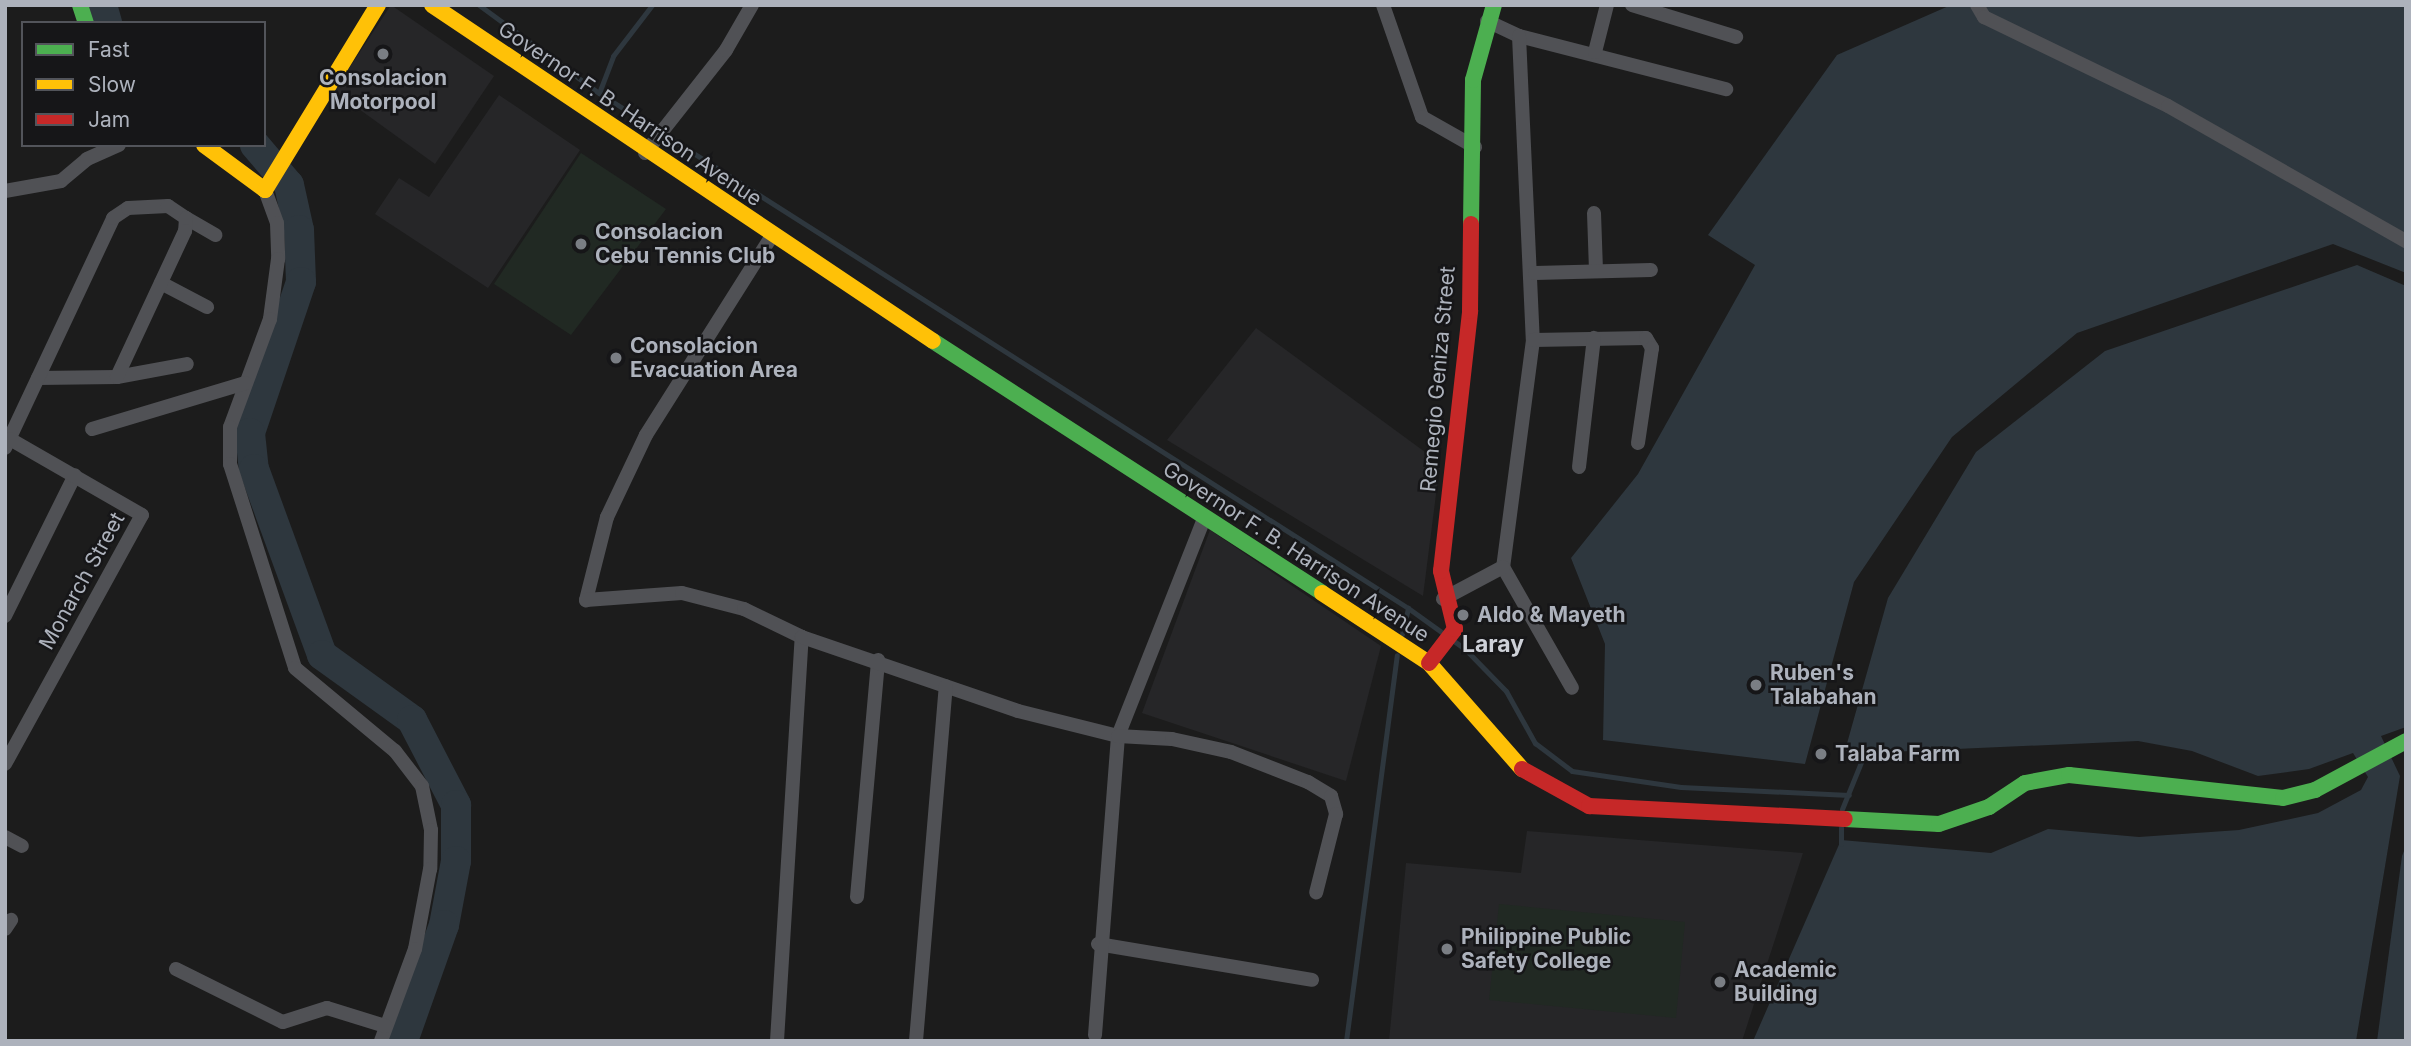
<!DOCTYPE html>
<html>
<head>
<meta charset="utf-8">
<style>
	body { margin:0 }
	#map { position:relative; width:2411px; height:1046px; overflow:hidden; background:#1c1c1c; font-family:Inter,sans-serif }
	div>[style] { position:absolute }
	.built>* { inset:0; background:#262628 }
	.green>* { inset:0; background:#212923 }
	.water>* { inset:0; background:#2e373e }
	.stream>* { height:5px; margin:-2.5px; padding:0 2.5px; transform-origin:2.5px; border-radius:2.5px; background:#2e373e }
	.river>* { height:30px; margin:-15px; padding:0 15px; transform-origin:15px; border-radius:15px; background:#2e373e }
	.street>* { height:14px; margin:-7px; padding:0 7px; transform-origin:7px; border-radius:7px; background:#505155 }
	.fast>* { height:16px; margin:-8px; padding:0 8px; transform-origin:8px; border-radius:8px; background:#4caf50 }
	.slow>* { height:16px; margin:-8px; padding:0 8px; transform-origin:8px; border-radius:8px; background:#ffc107 }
	.jam>* { height:16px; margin:-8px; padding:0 8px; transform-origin:8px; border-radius:8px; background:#c62828 }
	.dots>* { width:19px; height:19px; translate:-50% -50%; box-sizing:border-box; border:4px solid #161618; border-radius:50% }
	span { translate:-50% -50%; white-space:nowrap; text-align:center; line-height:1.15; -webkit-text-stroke:5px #161618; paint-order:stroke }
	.poi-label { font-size:21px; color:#adb2bc; font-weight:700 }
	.left { translate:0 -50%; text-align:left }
	.street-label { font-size:21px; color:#adb2bc }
	.neighbourhood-label { font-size:23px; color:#ced1d8; font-weight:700 }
	.frame { position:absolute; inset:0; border:7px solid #adb2bc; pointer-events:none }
	.legend { position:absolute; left:21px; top:21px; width:245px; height:126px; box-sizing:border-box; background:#161618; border:2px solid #52545a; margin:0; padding:9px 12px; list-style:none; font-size:21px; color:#adb2bc }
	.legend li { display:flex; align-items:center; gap:14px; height:35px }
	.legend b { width:35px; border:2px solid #52545a }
</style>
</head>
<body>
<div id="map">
	<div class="built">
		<i style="clip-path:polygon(391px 5px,494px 76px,435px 164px,334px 91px)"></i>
		<i style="clip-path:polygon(499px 95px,580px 150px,488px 288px,375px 214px,399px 178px,429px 197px)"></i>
		<i style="clip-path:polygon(1256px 328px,1440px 463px,1423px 596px,1167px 440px)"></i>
		<i style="clip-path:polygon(1210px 530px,1381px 646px,1346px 781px,1142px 713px)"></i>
		<i style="clip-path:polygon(1527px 831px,1803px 853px,1742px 1041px,1389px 1041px,1406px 863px,1521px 873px)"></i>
	</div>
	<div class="green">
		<i style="clip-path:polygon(581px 153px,666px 209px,571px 335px,494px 284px)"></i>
		<i style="clip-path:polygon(1499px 904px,1685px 922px,1676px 1018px,1489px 1000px)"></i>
	</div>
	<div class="water">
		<i style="clip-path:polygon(1951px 5px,2406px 5px,2406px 273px,2333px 244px,2077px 333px,1952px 437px,1854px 582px,1805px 764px,1603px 740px,1605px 644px,1571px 558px,1638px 474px,1755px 265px,1708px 235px,1837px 55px)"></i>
		<i style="clip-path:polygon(2357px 265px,2406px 286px,2406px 727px,2381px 736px,2400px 776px,2356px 1041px,1753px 1041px,1841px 840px,1991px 853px,2048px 829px,2139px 837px,2239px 830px,2318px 813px,2361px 790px,2368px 777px,2353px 753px,2309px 769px,2258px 776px,2192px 751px,2138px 741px,1844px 754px,1888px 598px,1976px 452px,2105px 351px)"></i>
		<i style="clip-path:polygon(2406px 846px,2406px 1041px,2377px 1041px,2402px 856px)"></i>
	</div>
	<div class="stream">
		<i style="left:479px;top:5px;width:149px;rotate:36.3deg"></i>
		<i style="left:599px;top:93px;width:959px;rotate:32.48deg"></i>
		<i style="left:1408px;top:608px;width:70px;rotate:35.7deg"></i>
		<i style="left:1465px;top:649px;width:59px;rotate:45.7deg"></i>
		<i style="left:1506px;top:691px;width:60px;rotate:60.9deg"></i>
		<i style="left:1535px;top:743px;width:46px;rotate:37.1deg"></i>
		<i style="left:1572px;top:771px;width:110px;rotate:8.4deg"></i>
		<i style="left:1681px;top:787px;width:168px;rotate:2.7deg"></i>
		<i style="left:599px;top:93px;width:40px;rotate:-69deg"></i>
		<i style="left:613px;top:56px;width:64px;rotate:-52.6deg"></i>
		<i style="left:1402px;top:634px;width:27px;rotate:-77deg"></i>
		<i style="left:1842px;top:809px;width:64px;rotate:-67.9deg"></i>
		<i style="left:1841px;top:827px;width:17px;rotate:90deg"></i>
		<i style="left:1346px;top:1041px;width:389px;rotate:-82.5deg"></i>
	</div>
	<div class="river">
		<i style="left:102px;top:5px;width:19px;rotate:74deg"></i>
		<i style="left:255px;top:145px;width:52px;rotate:49.6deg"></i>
		<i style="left:289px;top:185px;width:46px;rotate:77.5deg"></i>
		<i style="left:299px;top:230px;width:52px;rotate:87.8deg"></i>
		<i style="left:301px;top:282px;width:159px;rotate:108.7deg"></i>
		<i style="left:250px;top:433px;width:36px;rotate:84deg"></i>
		<i style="left:254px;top:469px;width:198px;rotate:69.9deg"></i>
		<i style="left:322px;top:655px;width:111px;rotate:35.8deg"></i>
		<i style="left:412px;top:720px;width:96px;rotate:62.6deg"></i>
		<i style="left:456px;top:805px;width:56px;rotate:90deg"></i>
		<i style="left:456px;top:861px;width:65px;rotate:100.6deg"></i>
		<i style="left:444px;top:925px;width:123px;rotate:109.5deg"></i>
	</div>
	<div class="street">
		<i style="left:1383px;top:5px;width:119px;rotate:70.8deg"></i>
		<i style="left:1422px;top:117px;width:61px;rotate:29.5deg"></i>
		<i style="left:1632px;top:5px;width:109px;rotate:17.1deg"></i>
		<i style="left:1977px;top:5px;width:14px;rotate:60deg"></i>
		<i style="left:1984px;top:17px;width:204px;rotate:25.8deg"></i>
		<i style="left:2168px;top:106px;width:274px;rotate:29.6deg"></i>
		<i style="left:1487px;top:21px;width:35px;rotate:25deg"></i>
		<i style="left:1519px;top:36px;width:214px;rotate:14.4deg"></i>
		<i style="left:1519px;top:36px;width:304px;rotate:87.4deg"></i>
		<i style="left:1533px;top:340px;width:229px;rotate:97.5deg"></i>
		<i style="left:1503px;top:567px;width:139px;rotate:60.3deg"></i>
		<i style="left:1595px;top:52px;width:49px;rotate:-75.7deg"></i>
		<i style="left:645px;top:153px;width:131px;rotate:-51.8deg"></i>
		<i style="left:726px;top:50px;width:52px;rotate:-60deg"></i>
		<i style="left:265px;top:190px;width:35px;rotate:70deg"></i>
		<i style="left:277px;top:223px;width:36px;rotate:88deg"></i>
		<i style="left:278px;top:259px;width:61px;rotate:97.6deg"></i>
		<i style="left:270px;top:319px;width:115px;rotate:110.3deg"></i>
		<i style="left:230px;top:427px;width:37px;rotate:90deg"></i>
		<i style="left:230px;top:464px;width:214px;rotate:72.3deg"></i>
		<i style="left:295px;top:668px;width:130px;rotate:39.7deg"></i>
		<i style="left:395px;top:751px;width:44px;rotate:52.4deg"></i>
		<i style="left:422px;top:786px;width:45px;rotate:78.4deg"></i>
		<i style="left:431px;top:830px;width:39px;rotate:91deg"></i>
		<i style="left:430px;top:869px;width:81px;rotate:100.6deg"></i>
		<i style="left:415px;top:949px;width:98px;rotate:110.3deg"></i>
		<i style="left:5px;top:191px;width:57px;rotate:-10.1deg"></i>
		<i style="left:61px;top:181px;width:34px;rotate:-40deg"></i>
		<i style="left:87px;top:159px;width:35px;rotate:-24deg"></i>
		<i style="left:1594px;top:213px;width:58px;rotate:88deg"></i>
		<i style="left:186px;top:218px;width:34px;rotate:30deg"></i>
		<i style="left:773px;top:234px;width:238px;rotate:122.3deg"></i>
		<i style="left:646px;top:435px;width:91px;rotate:115.4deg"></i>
		<i style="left:607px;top:517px;width:86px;rotate:104.2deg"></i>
		<i style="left:586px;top:600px;width:96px;rotate:-4.2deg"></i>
		<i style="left:682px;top:593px;width:64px;rotate:14.5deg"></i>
		<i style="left:744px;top:609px;width:64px;rotate:25.8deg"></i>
		<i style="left:1535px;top:273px;width:116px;rotate:-1.5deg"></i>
		<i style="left:161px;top:283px;width:52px;rotate:27.6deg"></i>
		<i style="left:1533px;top:340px;width:113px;rotate:-1deg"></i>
		<i style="left:1646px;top:338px;width:12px;rotate:59deg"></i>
		<i style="left:1652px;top:348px;width:96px;rotate:98.4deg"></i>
		<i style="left:38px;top:378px;width:79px;rotate:-0.7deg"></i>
		<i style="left:117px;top:377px;width:71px;rotate:-10.5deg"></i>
		<i style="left:92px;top:429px;width:160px;rotate:-16.7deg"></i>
		<i style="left:5px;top:448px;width:254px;rotate:-64.8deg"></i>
		<i style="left:113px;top:218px;width:18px;rotate:-34deg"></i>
		<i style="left:128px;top:208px;width:40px;rotate:-2.9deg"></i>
		<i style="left:168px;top:206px;width:22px;rotate:34deg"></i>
		<i style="left:186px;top:218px;width:13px;rotate:94deg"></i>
		<i style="left:185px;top:231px;width:161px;rotate:115deg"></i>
		<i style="left:1579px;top:467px;width:130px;rotate:-83.4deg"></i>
		<i style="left:1443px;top:599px;width:68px;rotate:-28.1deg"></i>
		<i style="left:5px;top:616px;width:157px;rotate:-63.6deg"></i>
		<i style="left:5px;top:764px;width:284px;rotate:-61.2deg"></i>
		<i style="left:142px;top:515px;width:152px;rotate:-150.1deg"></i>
		<i style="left:5px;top:837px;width:19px;rotate:28deg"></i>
		<i style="left:857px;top:897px;width:238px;rotate:-84.9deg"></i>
		<i style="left:5px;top:929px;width:11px;rotate:-56deg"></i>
		<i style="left:1098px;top:944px;width:217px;rotate:9.5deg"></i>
		<i style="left:176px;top:969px;width:119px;rotate:26.4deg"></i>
		<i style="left:283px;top:1022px;width:46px;rotate:-17.7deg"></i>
		<i style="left:327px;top:1008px;width:61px;rotate:17.2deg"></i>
		<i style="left:1095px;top:1035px;width:300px;rotate:-85.6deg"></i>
		<i style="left:1118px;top:736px;width:233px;rotate:-68.4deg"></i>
		<i style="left:777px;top:1041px;width:405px;rotate:-86.5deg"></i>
		<i style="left:802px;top:637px;width:228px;rotate:18.9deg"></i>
		<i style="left:1018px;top:711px;width:103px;rotate:14deg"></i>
		<i style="left:1118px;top:736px;width:54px;rotate:3.2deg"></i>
		<i style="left:1172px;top:739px;width:60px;rotate:12.4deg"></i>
		<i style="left:1231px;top:752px;width:83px;rotate:21.3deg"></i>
		<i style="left:1308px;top:782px;width:27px;rotate:31deg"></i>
		<i style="left:1331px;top:796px;width:19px;rotate:74deg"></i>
		<i style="left:1336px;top:814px;width:81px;rotate:104.2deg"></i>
		<i style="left:916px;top:1041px;width:356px;rotate:-85.2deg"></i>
	</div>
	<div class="fast">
		<i style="left:80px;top:5px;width:19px;rotate:72deg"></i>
		<i style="left:1471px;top:224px;width:144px;rotate:-89.2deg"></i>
		<i style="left:1473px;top:80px;width:78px;rotate:-74.4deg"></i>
		<i style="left:933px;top:341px;width:463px;rotate:32.9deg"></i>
		<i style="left:1845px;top:819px;width:94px;rotate:3deg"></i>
		<i style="left:1939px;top:824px;width:53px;rotate:-18.8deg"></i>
		<i style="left:1989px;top:807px;width:43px;rotate:-33.7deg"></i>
		<i style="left:2025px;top:783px;width:45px;rotate:-10.3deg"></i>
		<i style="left:2069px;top:775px;width:215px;rotate:6.1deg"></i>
		<i style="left:2283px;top:798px;width:33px;rotate:-14deg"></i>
		<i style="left:2315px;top:790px;width:103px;rotate:-28.3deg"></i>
	</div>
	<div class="slow">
		<i style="left:432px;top:5px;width:603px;rotate:33.85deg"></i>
		<i style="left:204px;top:145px;width:76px;rotate:36.4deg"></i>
		<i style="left:265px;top:190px;width:217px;rotate:-58.6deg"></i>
		<i style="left:1322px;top:593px;width:128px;rotate:33.2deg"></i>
		<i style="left:1429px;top:663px;width:141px;rotate:48.7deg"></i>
	</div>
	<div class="jam">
		<i style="left:1429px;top:663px;width:43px;rotate:-52.6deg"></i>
		<i style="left:1455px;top:629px;width:60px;rotate:-103.6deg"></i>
		<i style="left:1441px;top:571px;width:262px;rotate:-83.6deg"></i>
		<i style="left:1470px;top:311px;width:87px;rotate:-89.3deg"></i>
		<i style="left:1522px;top:769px;width:77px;rotate:28.9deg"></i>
		<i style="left:1589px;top:806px;width:256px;rotate:2.9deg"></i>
	</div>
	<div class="dots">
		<i style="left:383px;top:54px;background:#7a7e84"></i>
		<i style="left:581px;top:244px;background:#7a7e84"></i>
		<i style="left:616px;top:358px;background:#7a7e84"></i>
		<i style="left:1463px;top:615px;background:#7a7e84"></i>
		<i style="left:1756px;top:685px;background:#7a7e84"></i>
		<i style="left:1821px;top:754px;background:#7a7e84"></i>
		<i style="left:1447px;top:949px;background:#7a7e84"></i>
		<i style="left:1720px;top:982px;background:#7a7e84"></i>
	</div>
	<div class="poi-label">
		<span style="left:383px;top:90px">Consolacion<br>Motorpool</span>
		<span class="left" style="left:595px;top:244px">Consolacion<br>Cebu Tennis Club</span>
		<span class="left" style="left:630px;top:358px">Consolacion<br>Evacuation Area</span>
		<span class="left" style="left:1477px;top:615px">Aldo &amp; Mayeth</span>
		<span class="left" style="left:1770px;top:685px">Ruben's<br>Talabahan</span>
		<span class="left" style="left:1835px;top:754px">Talaba Farm</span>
		<span class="left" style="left:1461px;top:949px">Philippine Public<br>Safety College</span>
		<span class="left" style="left:1734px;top:982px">Academic<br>Building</span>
	</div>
	<div class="street-label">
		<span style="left:630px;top:114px;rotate:34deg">Governor F. B. Harrison Avenue</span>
		<span style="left:1438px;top:379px;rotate:-85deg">Remegio Geniza Street</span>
		<span style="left:1296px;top:552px;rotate:33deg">Governor F. B. Harrison Avenue</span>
		<span style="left:82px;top:581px;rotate:-61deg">Monarch Street</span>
	</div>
	<div class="neighbourhood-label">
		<span style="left:1493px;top:644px">Laray</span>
	</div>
	<div class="frame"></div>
	<ul class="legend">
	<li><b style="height:9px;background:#4caf50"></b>Fast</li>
	<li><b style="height:9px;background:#ffc107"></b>Slow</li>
	<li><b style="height:9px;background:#c62828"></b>Jam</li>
	</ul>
</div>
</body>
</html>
